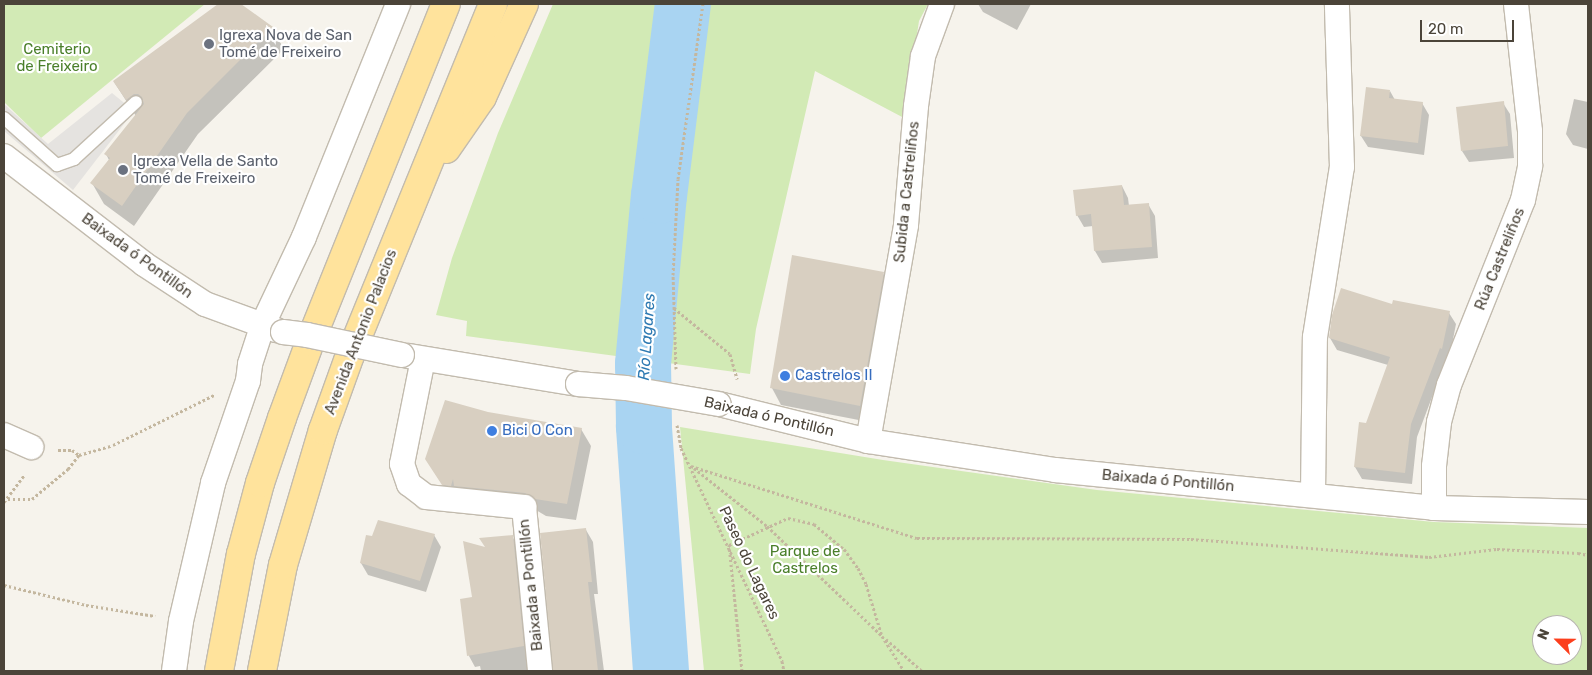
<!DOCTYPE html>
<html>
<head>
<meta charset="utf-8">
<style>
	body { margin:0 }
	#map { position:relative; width:1592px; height:675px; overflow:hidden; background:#f6f3ec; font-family:Rubik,sans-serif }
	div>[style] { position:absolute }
	.green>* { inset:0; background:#d2eab5 }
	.parking>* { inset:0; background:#e5e3e0 }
	.shadow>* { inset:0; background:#0003 }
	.river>* { height:56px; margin:-28px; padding:0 28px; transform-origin:28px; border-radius:28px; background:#a9d4f2 }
	.building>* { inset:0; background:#d8cfc1 }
	.path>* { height:3px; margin-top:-1.5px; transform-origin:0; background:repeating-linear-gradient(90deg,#c4b79f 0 2.5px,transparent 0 5px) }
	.roads { filter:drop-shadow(1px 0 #c2bbae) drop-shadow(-1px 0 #c2bbae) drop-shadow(0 1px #c2bbae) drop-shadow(0 -1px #c2bbae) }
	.service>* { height:12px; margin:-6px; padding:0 6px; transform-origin:6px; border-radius:6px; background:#fff }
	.minor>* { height:24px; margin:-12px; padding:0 12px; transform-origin:12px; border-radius:12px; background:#fff }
	.primary>* { height:28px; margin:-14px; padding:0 14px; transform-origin:14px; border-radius:14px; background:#ffe39c }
	.bridges { filter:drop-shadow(1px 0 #c2bbae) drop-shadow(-1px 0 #c2bbae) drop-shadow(0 1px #c2bbae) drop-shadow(0 -1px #c2bbae) }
	.minor-bridge>* { height:24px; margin:-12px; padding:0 12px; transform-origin:12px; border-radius:12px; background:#fff }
	.dots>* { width:14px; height:14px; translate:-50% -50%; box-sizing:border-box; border:2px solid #fff; border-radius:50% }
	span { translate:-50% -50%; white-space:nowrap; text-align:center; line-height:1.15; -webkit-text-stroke:4.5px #fff; paint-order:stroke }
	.worship-label { font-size:15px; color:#5b616d }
	.left { translate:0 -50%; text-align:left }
	.park-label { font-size:15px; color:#4a7f2a }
	.street-label { font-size:15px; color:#4b4439 }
	.shop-label { font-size:15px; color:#366cbe }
	.water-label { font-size:16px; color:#2e7ab2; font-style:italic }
	.frame { position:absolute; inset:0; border:5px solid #4b4439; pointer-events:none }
	.north { position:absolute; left:1532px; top:615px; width:50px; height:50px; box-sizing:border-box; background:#fff; border:1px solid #b7b4b0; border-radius:50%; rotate:293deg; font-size:14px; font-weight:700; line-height:20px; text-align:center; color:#4b4439 }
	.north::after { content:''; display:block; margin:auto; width:18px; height:22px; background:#fc3f1d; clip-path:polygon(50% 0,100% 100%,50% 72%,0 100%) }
	.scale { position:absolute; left:1420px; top:20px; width:94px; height:22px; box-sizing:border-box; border:2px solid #4b4439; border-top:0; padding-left:6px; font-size:15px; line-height:18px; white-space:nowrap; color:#4b4439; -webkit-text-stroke:4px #fff; paint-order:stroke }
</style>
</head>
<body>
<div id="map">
	<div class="green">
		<i style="clip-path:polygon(4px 4px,205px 4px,41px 138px,4px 102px)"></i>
		<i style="clip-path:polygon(553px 4px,928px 4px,919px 21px,904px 118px,815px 71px,756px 329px,750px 374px,466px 336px,467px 321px,436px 315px,452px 258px,498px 133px)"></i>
		<i style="clip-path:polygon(evenodd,680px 427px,883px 460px,1097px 490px,1434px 522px,1588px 528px,1588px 671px,704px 671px,680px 427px,1542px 625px,1572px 625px,1572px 655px,1542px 655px,1542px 625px)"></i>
	</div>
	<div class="parking">
		<i style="clip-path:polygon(112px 93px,134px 111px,73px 190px,4px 131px,4px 104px,48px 144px)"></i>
	</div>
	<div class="shadow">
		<i style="clip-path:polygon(221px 4px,239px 4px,272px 28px,284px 49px,198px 134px,134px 226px,104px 204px,92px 183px,109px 160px,106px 154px,136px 116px,114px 82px)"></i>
		<i style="clip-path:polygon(978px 4px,1031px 4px,1017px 30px,983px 12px)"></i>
		<i style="clip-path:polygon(1390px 91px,1395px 100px,1422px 103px,1429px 115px,1424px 155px,1368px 147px,1361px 136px)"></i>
		<i style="clip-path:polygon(1574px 99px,1588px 102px,1588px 149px,1573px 145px,1566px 134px)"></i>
		<i style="clip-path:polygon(1503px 103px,1510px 114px,1514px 158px,1469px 162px,1462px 151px)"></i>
		<i style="clip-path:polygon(1122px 186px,1128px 198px,1129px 206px,1148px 204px,1155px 216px,1158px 258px,1102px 263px,1095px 251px,1093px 226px,1084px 227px,1077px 215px)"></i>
		<i style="clip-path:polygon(883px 273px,893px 290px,869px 422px,781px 405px,772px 388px)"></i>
		<i style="clip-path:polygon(1393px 306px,1449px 313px,1456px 324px,1449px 360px,1446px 360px,1417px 437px,1412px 484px,1362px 479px,1355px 467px,1388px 365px,1337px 350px,1330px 338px)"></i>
		<i style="clip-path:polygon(488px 413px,581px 429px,591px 446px,576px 520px,546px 516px,536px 510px,453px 501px,426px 459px)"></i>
		<i style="clip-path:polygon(586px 530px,593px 542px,598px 594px,594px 594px,604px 671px,555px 671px)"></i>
		<i style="clip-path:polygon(434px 535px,441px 547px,426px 592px,368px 575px,361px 563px)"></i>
		<i style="clip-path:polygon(512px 536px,519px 548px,531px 671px,481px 671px,480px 666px,475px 667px,469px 656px,474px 598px,486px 548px)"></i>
	</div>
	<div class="river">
		<i style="left:661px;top:671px;width:246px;rotate:-94deg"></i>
		<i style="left:644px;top:426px;width:62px;rotate:-90.9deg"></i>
		<i style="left:643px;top:364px;width:169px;rotate:-84.6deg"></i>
		<i style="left:659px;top:196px;width:193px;rotate:-82.9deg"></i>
	</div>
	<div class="building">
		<i style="clip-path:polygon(218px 4px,241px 4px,273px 27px,187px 113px,122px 206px,90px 183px,110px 158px,104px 154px,144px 104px,142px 97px,138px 94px,134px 94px,126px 100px,113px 81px)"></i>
		<i style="clip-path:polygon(1366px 87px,1390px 90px,1389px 98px,1423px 102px,1418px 143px,1360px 136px)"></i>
		<i style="clip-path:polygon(1504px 101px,1508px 146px,1461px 151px,1456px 107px)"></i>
		<i style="clip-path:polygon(1122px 185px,1124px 205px,1149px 203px,1152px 247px,1094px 251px,1091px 214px,1076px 216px,1073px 190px)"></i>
		<i style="clip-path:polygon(792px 255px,884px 272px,860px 406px,770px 388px)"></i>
		<i style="clip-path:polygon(1341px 288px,1392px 304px,1393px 300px,1450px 311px,1442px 349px,1440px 348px,1411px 424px,1405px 473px,1354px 467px,1359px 422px,1366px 423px,1390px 357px,1329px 338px,1332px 315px)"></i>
		<i style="clip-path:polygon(445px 400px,488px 412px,582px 428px,567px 504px,535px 499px,525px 493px,454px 486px,453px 479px,451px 486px,442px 485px,425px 459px)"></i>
		<i style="clip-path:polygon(378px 520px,435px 534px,420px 581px,360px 563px,366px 535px,372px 536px)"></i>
		<i style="clip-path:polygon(586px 528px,592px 582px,588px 582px,598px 671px,553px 671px,540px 533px)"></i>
		<i style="clip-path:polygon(513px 535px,524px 646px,467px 656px,460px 599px,472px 597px,463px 541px,485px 547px,479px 538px)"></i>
	</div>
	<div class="path">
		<i style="left:674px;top:308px;width:72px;rotate:39.4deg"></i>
		<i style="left:730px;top:354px;width:26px;rotate:74deg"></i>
		<i style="left:676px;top:369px;width:94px;rotate:-91.8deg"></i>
		<i style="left:673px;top:275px;width:96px;rotate:-87deg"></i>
		<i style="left:678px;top:179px;width:177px;rotate:-81.9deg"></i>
		<i style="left:677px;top:425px;width:23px;rotate:80deg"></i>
		<i style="left:681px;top:448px;width:236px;rotate:64.6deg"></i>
		<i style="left:782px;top:661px;width:10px;rotate:79deg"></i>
		<i style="left:58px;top:450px;width:14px"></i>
		<i style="left:72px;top:450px;width:9px;rotate:36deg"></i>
		<i style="left:79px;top:455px;width:35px;rotate:-16deg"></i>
		<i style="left:113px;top:445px;width:113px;rotate:-26.3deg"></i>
		<i style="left:691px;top:466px;width:237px;rotate:17.7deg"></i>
		<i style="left:917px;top:538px;width:274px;rotate:0.2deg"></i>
		<i style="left:1191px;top:539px;width:239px;rotate:4.3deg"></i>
		<i style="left:1429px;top:557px;width:68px;rotate:-6.7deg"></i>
		<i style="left:1497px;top:549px;width:81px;rotate:2.8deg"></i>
		<i style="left:1578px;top:553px;width:10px;rotate:11deg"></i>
		<i style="left:694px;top:468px;width:93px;rotate:38.5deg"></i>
		<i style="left:767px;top:526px;width:158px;rotate:43.7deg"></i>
		<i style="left:8px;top:499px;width:24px"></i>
		<i style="left:32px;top:499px;width:47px;rotate:-39.8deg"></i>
		<i style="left:68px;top:469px;width:18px;rotate:-52deg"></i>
		<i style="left:4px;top:502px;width:34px;rotate:-53deg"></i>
		<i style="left:4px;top:585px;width:84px;rotate:13.7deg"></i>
		<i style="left:86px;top:605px;width:70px;rotate:9.1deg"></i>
		<i style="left:886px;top:639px;width:48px;rotate:41.6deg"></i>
		<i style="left:742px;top:671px;width:127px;rotate:-95.9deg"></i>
		<i style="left:729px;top:545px;width:65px;rotate:-24.6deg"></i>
		<i style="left:788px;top:518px;width:27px;rotate:13deg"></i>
		<i style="left:814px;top:524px;width:39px;rotate:40deg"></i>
		<i style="left:844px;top:549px;width:24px;rotate:54deg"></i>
		<i style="left:858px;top:568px;width:18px;rotate:63deg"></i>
		<i style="left:866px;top:584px;width:54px;rotate:72.9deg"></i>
		<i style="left:882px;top:636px;width:41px;rotate:57.8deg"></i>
	</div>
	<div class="roads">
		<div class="service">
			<i style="left:4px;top:118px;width:71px;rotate:41.6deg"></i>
			<i style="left:57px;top:165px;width:18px;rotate:-19deg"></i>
			<i style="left:74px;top:159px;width:84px;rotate:-42.6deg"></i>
		</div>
		<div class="minor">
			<i style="left:4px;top:156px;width:177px;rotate:37.6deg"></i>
			<i style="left:144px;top:264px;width:73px;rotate:33.3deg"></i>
			<i style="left:205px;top:304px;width:76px;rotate:20.1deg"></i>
			<i style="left:409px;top:356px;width:171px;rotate:9.4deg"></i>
			<i style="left:423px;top:359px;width:107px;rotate:101.3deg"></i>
			<i style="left:402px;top:464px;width:21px;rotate:71deg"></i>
			<i style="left:409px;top:484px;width:21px;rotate:37deg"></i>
			<i style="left:426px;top:497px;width:99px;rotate:5.8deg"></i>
			<i style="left:524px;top:507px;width:165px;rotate:84.4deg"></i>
			<i style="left:719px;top:404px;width:154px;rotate:13.9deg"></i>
			<i style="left:868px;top:441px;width:189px;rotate:8.8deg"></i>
			<i style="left:1055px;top:470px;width:381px;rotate:5.7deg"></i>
			<i style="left:1434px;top:508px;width:154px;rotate:1.5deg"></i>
			<i style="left:4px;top:435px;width:30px;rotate:24deg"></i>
			<i style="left:868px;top:441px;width:219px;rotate:-80deg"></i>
			<i style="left:906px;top:225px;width:119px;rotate:-85.2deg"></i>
			<i style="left:916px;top:106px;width:50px;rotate:-82deg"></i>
			<i style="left:923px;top:56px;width:55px;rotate:-69.9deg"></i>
			<i style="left:1313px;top:494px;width:157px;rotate:-89.3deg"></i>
			<i style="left:1315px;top:337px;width:172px;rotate:-81deg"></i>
			<i style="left:1342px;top:167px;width:163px;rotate:-91.8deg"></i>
			<i style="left:1434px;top:508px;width:42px;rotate:-90deg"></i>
			<i style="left:1434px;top:466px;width:44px;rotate:-83.5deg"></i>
			<i style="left:1439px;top:422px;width:38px;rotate:-75deg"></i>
			<i style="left:1449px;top:385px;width:199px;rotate:-68.2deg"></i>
			<i style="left:1523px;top:200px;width:35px;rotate:-78deg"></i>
			<i style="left:1530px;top:166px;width:35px;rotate:-90deg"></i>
			<i style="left:1530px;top:131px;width:128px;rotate:-96.3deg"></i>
			<i style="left:174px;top:671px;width:50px;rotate:-82deg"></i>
			<i style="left:181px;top:621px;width:142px;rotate:-76.9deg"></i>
			<i style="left:213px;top:483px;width:108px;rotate:-71.1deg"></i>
			<i style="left:248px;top:381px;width:17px;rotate:-83deg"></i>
			<i style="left:250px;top:364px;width:40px;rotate:-72deg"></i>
			<i style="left:262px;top:326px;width:98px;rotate:-64.7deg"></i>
			<i style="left:304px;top:237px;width:251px;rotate:-68deg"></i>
		</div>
		<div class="primary">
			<i style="left:446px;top:149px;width:63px;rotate:-55.3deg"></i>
			<i style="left:482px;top:97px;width:102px;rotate:-65.7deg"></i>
			<i style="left:219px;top:671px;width:119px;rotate:-79.4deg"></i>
			<i style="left:241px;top:554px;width:73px;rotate:-75deg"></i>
			<i style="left:260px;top:483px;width:69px;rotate:-71.3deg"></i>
			<i style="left:282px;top:418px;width:81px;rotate:-69.8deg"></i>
			<i style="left:310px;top:342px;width:364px;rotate:-68.1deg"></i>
			<i style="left:262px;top:671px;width:108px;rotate:-78.8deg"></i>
			<i style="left:283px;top:565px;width:141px;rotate:-73.5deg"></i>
			<i style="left:323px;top:430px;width:80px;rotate:-70.2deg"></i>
			<i style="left:350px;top:355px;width:379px;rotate:-67.8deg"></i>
		</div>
	</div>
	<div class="bridges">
		<div class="minor-bridge">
			<i style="left:283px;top:332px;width:24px;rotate:7deg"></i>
			<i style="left:307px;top:335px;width:97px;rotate:11.9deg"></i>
			<i style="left:578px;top:384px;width:48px;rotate:4.8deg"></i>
			<i style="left:626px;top:388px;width:94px;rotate:9.8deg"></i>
		</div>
	</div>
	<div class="dots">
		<i style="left:209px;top:44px;background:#6b7280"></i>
		<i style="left:123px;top:170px;background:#6b7280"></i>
		<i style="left:785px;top:376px;background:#3f7fe0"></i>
		<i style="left:492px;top:431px;background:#3f7fe0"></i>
	</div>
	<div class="worship-label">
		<span class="left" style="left:219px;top:44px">Igrexa Nova de San<br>Tomé de Freixeiro</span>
		<span class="left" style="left:133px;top:170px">Igrexa Vella de Santo<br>Tomé de Freixeiro</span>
	</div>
	<div class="park-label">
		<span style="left:57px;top:58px">Cemiterio<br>de Freixeiro</span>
		<span style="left:805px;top:560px">Parque de<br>Castrelos</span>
	</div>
	<div class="street-label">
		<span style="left:907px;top:192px;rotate:-84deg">Subida a Castreliños</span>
		<span style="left:137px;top:256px;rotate:36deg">Baixada ó Pontillón</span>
		<span style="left:1500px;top:259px;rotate:-68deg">Rúa Castreliños</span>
		<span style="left:361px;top:332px;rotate:-69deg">Avenida Antonio Palacios</span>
		<span style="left:769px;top:417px;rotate:13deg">Baixada ó Pontillón</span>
		<span style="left:1168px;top:481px;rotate:5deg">Baixada ó Pontillón</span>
		<span style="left:749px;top:563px;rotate:65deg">Paseo do Lagares</span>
		<span style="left:531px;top:585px;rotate:-96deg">Baixada a Pontillón</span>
	</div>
	<div class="shop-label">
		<span class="left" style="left:795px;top:376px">Castrelos II</span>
		<span class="left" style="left:502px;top:431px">Bici O Con</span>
	</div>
	<div class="water-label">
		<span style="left:647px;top:337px;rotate:-86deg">Río Lagares</span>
	</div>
	<div class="frame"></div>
	<div class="north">N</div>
	<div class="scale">20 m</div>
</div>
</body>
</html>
